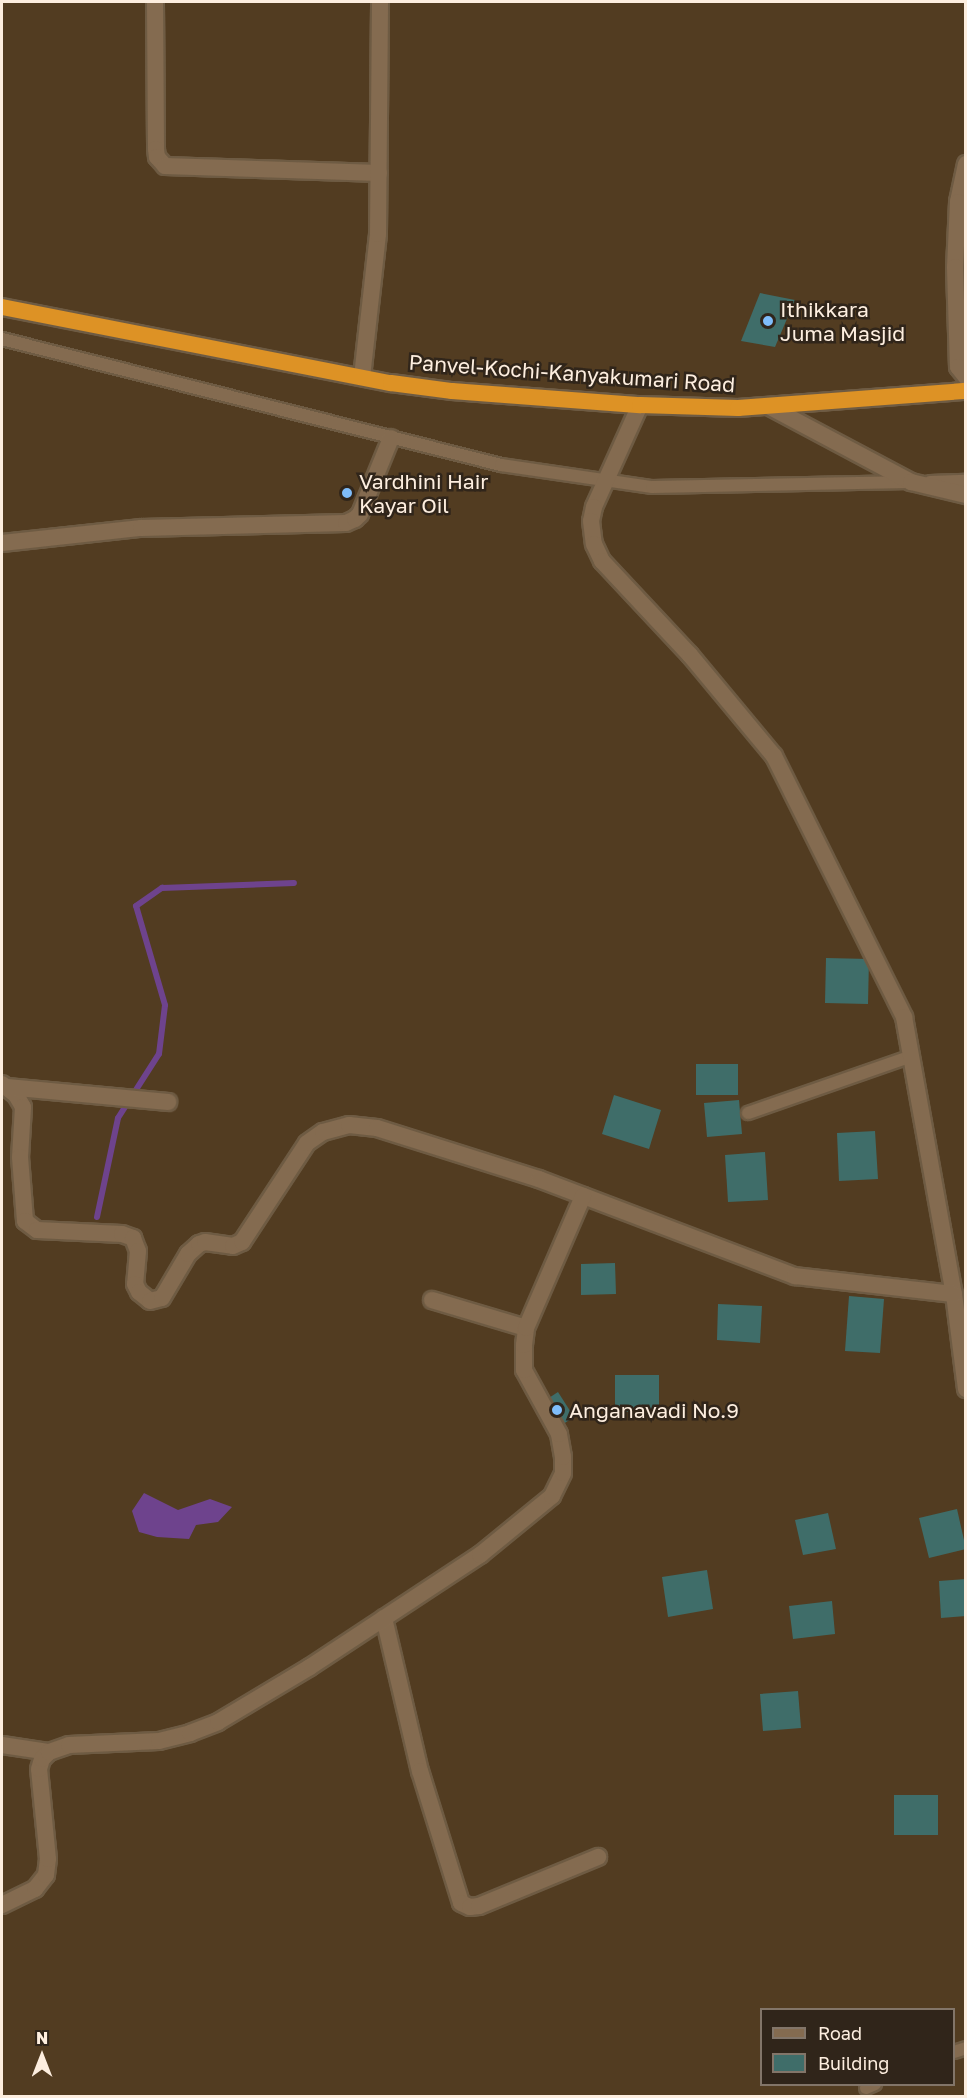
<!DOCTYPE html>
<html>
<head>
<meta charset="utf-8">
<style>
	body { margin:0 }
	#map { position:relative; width:967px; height:2098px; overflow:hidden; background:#523c21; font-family:"Golos Text",sans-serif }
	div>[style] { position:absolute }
	.water>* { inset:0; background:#6e438d }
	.stream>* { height:6px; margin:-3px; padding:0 3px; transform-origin:3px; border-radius:3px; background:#6e438d }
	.building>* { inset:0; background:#3f6d69 }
	.roads { filter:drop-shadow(2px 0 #6e5b43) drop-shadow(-2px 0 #6e5b43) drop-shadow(0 2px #6e5b43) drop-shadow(0 -2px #6e5b43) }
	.service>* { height:12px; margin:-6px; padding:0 6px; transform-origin:6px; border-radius:6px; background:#846b50 }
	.minor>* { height:16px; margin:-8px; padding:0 8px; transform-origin:8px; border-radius:8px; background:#846b50 }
	.trunk>* { height:16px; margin:-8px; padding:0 8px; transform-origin:8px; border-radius:8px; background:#dd9225 }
	.dots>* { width:16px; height:16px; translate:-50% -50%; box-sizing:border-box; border:3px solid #30251a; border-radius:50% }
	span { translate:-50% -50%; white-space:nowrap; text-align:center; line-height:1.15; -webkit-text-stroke:5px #30251a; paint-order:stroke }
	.poi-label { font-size:21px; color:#fdeedf }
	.left { translate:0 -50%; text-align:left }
	.street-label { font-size:21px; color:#fdeedf }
	.frame { position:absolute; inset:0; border:3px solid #fdeedf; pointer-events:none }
	.legend { position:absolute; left:760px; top:2008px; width:195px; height:78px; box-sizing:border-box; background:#30251a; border:2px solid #827569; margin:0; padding:8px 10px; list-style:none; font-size:18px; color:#fdeedf }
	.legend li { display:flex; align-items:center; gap:12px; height:30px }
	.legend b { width:30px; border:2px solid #827569 }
	.north { position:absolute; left:12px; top:2026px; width:60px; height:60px; -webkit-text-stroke:4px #30251a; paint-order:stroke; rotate:0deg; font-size:16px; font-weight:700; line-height:24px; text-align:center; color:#fdeedf }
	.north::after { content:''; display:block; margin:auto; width:21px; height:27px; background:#fdeedf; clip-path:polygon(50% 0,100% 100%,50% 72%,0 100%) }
</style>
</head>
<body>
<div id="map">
	<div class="water">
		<i style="clip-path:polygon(144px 1493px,178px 1510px,210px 1499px,232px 1507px,218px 1522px,196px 1525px,189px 1539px,157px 1537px,139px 1532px,132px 1511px)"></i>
	</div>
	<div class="stream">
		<i style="left:97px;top:1217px;width:101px;rotate:-78deg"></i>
		<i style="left:118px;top:1118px;width:76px;rotate:-57.4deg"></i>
		<i style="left:159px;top:1054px;width:49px;rotate:-83deg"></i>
		<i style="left:165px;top:1005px;width:103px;rotate:-106.3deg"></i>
		<i style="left:136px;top:906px;width:32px;rotate:-35deg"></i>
		<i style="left:162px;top:888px;width:132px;rotate:-2.2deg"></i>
	</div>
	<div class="building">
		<i style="clip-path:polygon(760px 293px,795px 300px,775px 347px,741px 341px)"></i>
		<i style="clip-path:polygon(826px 958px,869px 959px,868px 1004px,825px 1003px)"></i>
		<i style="clip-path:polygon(696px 1064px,738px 1064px,738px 1095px,696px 1095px)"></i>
		<i style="clip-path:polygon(614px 1095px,661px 1110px,649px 1149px,602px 1134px)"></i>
		<i style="clip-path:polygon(739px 1100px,742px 1134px,707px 1137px,704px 1103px)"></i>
		<i style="clip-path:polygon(875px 1131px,878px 1179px,839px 1181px,837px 1133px)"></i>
		<i style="clip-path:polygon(765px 1152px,768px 1200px,728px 1202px,725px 1155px)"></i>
		<i style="clip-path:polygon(615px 1263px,616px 1294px,581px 1295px,581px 1264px)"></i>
		<i style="clip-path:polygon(849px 1296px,884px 1299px,880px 1353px,845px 1351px)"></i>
		<i style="clip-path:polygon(718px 1304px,762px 1306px,760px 1343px,717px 1340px)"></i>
		<i style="clip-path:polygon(615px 1375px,659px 1375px,659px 1412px,615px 1412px)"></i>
		<i style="clip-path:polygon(558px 1392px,574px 1417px,557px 1428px,541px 1403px)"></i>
		<i style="clip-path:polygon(957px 1509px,966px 1549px,929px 1558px,919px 1518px)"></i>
		<i style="clip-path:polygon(828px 1513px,836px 1549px,803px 1555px,795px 1520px)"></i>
		<i style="clip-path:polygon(707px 1570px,713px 1609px,668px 1617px,662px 1577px)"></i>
		<i style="clip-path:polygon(966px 1579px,966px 1616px,941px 1618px,939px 1581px)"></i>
		<i style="clip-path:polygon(832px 1601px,835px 1634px,793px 1639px,789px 1606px)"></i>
		<i style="clip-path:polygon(798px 1691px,801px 1728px,763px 1731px,760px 1694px)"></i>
		<i style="clip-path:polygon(894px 1795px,938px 1795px,938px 1835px,894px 1835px)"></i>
	</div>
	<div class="roads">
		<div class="service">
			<i style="left:2px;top:339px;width:515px;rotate:14.17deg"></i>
			<i style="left:501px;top:465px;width:153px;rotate:8.3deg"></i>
			<i style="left:652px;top:487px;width:258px;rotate:-1.1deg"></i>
			<i style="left:930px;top:482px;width:36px;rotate:-2deg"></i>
			<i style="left:748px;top:1113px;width:174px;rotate:-19.2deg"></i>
			<i style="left:954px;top:2052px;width:13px;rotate:-18deg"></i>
			<i style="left:866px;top:2088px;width:10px;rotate:-24deg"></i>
		</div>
		<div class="minor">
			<i style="left:155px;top:2px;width:147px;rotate:89.6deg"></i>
			<i style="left:156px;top:149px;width:8px;rotate:83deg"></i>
			<i style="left:157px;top:157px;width:12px;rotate:48deg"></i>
			<i style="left:165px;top:166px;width:214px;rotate:1.9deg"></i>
			<i style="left:966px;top:164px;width:39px;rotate:102deg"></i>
			<i style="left:958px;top:202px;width:65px;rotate:92.6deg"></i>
			<i style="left:955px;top:267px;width:100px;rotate:88.3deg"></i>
			<i style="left:958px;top:367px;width:13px;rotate:51deg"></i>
			<i style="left:362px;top:377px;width:144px;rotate:-83.6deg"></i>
			<i style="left:378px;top:234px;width:232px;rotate:-89.5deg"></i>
			<i style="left:640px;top:405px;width:112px;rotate:114.3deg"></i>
			<i style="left:594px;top:507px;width:14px;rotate:102deg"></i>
			<i style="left:591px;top:521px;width:23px;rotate:83deg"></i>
			<i style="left:594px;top:544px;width:19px;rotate:65deg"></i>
			<i style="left:602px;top:561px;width:129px;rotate:46.9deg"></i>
			<i style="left:690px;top:655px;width:131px;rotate:50.3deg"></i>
			<i style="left:774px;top:756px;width:292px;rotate:63.5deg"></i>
			<i style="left:904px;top:1017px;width:281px;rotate:79.8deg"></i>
			<i style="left:954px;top:1294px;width:96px;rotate:82.8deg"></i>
			<i style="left:770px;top:407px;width:160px;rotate:28deg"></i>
			<i style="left:911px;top:482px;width:57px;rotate:13.3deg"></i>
			<i style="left:2px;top:543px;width:140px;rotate:-6.2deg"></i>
			<i style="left:141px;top:528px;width:205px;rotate:-1.4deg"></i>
			<i style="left:346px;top:523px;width:10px;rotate:-24deg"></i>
			<i style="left:355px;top:519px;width:7px;rotate:-45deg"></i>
			<i style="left:360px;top:514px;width:82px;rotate:-67.8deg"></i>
			<i style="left:2px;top:1084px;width:18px;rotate:38deg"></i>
			<i style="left:16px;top:1095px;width:14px;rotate:60deg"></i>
			<i style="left:23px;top:1107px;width:50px;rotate:93.4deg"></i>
			<i style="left:20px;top:1157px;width:64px;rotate:85.5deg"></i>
			<i style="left:25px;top:1221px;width:15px;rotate:37deg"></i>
			<i style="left:37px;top:1230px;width:85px;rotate:2.7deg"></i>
			<i style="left:122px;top:1234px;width:12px;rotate:20deg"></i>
			<i style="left:133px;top:1238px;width:14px;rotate:69deg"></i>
			<i style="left:138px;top:1251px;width:33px;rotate:95deg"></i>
			<i style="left:135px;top:1284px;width:9px;rotate:63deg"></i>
			<i style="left:139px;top:1292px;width:14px;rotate:39deg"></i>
			<i style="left:150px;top:1301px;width:12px;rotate:-14deg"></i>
			<i style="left:162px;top:1298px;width:51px;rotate:-59.4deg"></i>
			<i style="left:188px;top:1254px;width:15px;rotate:-42deg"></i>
			<i style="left:199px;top:1244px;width:6px;rotate:-18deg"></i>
			<i style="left:205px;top:1242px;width:28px;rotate:8deg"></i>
			<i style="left:233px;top:1246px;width:10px;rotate:-24deg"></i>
			<i style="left:242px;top:1242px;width:118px;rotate:-56.7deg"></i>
			<i style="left:307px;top:1143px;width:19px;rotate:-35deg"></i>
			<i style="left:323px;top:1132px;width:27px;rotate:-15deg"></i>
			<i style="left:349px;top:1125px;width:28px;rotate:6deg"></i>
			<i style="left:377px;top:1128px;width:170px;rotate:17.5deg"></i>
			<i style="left:539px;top:1179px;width:274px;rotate:20.8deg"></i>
			<i style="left:795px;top:1276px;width:160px;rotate:6.5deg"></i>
			<i style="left:7px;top:1087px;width:162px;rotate:5.3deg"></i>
			<i style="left:432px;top:1300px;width:98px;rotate:16.6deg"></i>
			<i style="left:384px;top:1618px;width:157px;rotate:76.8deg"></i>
			<i style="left:420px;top:1771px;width:138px;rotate:72.7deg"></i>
			<i style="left:461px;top:1903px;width:10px;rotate:24deg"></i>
			<i style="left:470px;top:1907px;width:9px;rotate:-6deg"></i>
			<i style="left:479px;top:1906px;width:129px;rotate:-22.4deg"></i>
			<i style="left:2px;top:1745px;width:48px;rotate:8.5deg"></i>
			<i style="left:2px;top:1905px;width:37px;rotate:-26deg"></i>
			<i style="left:35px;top:1889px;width:18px;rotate:-52deg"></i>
			<i style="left:46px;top:1875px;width:16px;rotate:-83deg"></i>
			<i style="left:48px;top:1859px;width:90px;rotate:-95.7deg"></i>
			<i style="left:39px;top:1769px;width:10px;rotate:-73deg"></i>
			<i style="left:42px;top:1759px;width:10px;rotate:-45deg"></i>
			<i style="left:49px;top:1752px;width:21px;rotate:-19deg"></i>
			<i style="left:69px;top:1745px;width:90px;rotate:-2.5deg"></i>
			<i style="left:159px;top:1741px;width:32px;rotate:-14deg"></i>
			<i style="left:190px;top:1733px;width:30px;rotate:-21deg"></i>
			<i style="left:218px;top:1722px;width:107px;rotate:-30.9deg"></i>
			<i style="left:310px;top:1667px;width:204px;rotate:-33.4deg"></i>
			<i style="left:480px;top:1555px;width:93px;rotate:-39.3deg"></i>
			<i style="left:552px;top:1496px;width:25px;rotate:-64deg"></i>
			<i style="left:563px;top:1473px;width:16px;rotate:-90deg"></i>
			<i style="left:563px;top:1457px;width:23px;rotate:-100deg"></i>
			<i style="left:559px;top:1434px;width:73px;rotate:-118.7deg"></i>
			<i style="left:524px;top:1370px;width:25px;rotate:-90deg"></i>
			<i style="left:524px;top:1345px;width:17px;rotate:-83deg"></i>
			<i style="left:526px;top:1328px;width:144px;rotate:-66.6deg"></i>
		</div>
		<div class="trunk">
			<i style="left:2px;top:307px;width:396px;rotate:11.1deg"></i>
			<i style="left:391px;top:383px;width:62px;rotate:7.5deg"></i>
			<i style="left:452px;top:391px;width:189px;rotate:4.3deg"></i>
			<i style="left:640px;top:405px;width:98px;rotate:1.8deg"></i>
			<i style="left:738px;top:408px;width:229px;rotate:-4.3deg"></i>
		</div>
	</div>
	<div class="dots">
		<i style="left:768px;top:321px;background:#7fbdfa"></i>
		<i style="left:347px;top:493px;background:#7fbdfa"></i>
		<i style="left:557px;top:1410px;background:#7fbdfa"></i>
	</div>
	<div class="poi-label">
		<span class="left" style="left:780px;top:321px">Ithikkara<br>Juma Masjid</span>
		<span class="left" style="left:359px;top:493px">Vardhini Hair<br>Kayar Oil</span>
		<span class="left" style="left:569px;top:1410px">Anganavadi No.9</span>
	</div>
	<div class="street-label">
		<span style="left:572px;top:373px;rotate:4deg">Panvel-Kochi-Kanyakumari Road</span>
	</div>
	<div class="frame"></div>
	<ul class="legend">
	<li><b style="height:8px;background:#846b50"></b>Road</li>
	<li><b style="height:16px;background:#3f6d69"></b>Building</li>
	</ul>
	<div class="north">N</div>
</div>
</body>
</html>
